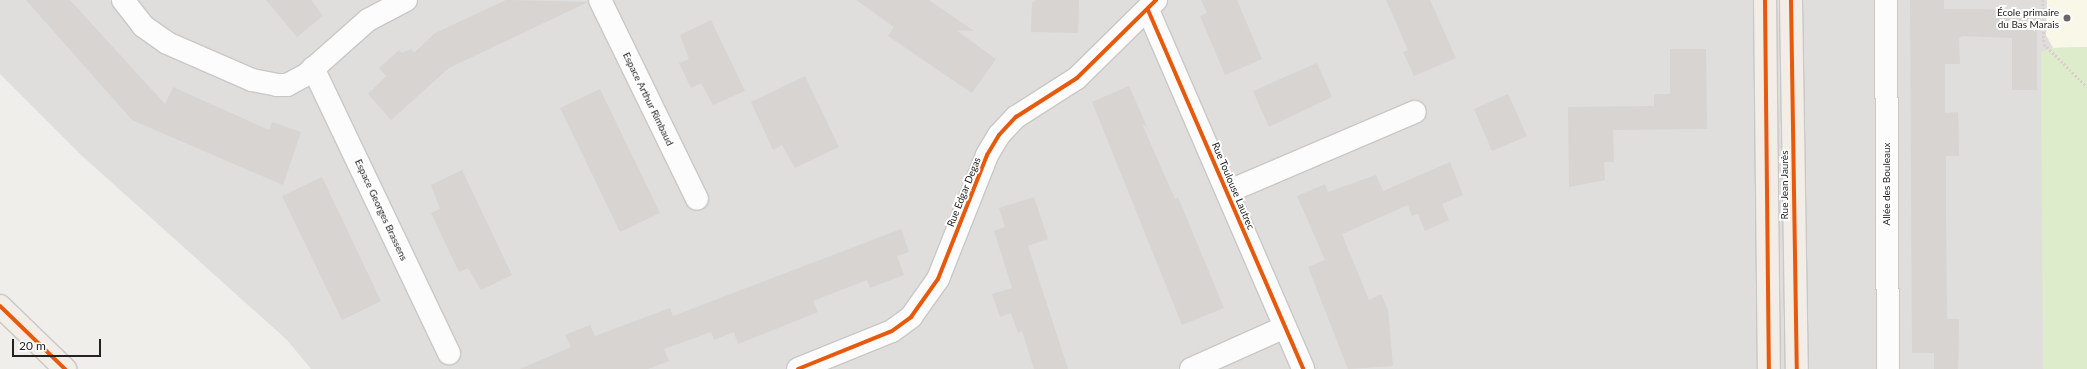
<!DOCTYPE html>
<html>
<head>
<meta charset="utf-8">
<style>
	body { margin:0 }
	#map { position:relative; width:2087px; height:369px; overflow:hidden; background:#f0eeeb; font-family:Lato,sans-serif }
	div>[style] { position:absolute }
	.residential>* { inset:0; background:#dfdedc }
	.education>* { inset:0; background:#f8f7e8 }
	.grass>* { inset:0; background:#ddeccb }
	.building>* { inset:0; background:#d7d4d2 }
	.path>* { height:2.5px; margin-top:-1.25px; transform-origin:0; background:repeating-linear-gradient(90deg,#dccecd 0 2px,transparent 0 4px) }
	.roads { filter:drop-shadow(1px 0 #c9c8c7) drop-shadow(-1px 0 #c9c8c7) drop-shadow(0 1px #c9c8c7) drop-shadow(0 -1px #c9c8c7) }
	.minor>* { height:22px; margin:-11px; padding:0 11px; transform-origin:11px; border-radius:11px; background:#fdfcfc }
	.major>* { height:22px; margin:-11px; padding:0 11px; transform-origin:11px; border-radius:11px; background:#f3ede7 }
	.cycleway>* { height:4px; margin:-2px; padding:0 2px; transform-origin:2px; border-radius:2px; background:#e8590c }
	.dots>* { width:11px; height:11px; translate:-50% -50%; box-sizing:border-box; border:2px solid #fff; border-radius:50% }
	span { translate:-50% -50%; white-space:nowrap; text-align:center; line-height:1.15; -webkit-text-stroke:4px #fff; paint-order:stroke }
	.poi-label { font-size:10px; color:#222 }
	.right { translate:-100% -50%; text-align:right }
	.street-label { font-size:10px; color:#222 }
	.scale { position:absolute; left:12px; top:339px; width:89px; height:18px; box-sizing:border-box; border:2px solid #222; border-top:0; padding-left:5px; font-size:12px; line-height:14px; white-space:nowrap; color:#222; -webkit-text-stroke:3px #fff; paint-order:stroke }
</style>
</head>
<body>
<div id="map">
	<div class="residential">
		<i style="clip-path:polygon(0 0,2087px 0,2087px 369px,311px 369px,287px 340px,80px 154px,0 74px)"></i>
	</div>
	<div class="education">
		<i style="clip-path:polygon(2047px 0,2087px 0,2087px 47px,2053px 48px,2046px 35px)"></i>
	</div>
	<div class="grass">
		<i style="clip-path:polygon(2087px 47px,2087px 369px,2043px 369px,2041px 52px,2053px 48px)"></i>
	</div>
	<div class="building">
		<i style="clip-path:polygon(26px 0,70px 0,165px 104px,173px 87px,269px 130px,272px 122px,301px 132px,283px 185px,132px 120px)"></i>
		<i style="clip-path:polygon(266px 0,311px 0,323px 16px,297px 37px)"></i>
		<i style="clip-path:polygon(506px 0,588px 2px,449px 68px,391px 120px,368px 94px,386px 76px,379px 68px,399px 50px,402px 53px,411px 49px,414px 53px,435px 33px)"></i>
		<i style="clip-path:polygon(856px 0,929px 0,974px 31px,956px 30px,996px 59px,972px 93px,888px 36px,894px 27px)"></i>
		<i style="clip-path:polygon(1037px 0,1079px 0,1078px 33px,1031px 32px,1032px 3px)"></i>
		<i style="clip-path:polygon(1201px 0,1237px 0,1262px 59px,1225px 75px,1200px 16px,1207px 13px)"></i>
		<i style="clip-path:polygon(1386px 0,1430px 0,1456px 58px,1414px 76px,1403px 52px,1408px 50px)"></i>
		<i style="clip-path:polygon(1910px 0,1944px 0,1944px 9px,2037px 10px,2037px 90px,2012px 90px,2012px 38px,1963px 36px,1959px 38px,1960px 64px,1945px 64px,1945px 113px,1958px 112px,1959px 156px,1946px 156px,1946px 216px,1947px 319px,1959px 319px,1958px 369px,1934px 369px,1934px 353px,1912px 353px)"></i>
		<i style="clip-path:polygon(711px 20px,745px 91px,713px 105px,701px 83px,691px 88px,679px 63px,689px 59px,680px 35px)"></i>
		<i style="clip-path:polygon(1670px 49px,1706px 49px,1707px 129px,1613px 130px,1614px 162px,1604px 162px,1605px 180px,1569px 187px,1568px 107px,1654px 106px,1654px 94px,1670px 94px)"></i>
		<i style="clip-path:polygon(1317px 63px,1332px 97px,1269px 127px,1253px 91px)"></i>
		<i style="clip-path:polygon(805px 76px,839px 147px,795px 168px,782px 145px,773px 150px,751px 102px)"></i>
		<i style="clip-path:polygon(1129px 86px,1147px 127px,1142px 124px,1175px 199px,1178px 197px,1224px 308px,1182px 325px,1092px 102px)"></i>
		<i style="clip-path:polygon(600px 89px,660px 213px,620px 232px,560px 108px)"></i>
		<i style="clip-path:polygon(1508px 94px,1527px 136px,1492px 151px,1474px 109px)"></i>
		<i style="clip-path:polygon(1450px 162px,1463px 195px,1442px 204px,1449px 220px,1425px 231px,1418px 214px,1412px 216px,1408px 205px,1342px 234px,1369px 300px,1381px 294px,1388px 310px,1393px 366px,1348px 369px,1308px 267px,1325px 260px,1297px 196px,1325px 184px,1328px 192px,1376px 175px,1383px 191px)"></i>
		<i style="clip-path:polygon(462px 170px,512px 275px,481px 290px,468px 268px,459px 272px,431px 213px,440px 209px,431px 185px)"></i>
		<i style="clip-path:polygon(322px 177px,381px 301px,342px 320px,282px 196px)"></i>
		<i style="clip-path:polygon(1034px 197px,1048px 239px,1028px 246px,1068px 369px,1034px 369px,1022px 331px,1018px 333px,1011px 313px,1000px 317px,992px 294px,1012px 288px,994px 231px,1005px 227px,999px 208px)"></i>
		<i style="clip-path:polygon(901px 229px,909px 252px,897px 256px,904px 275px,870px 288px,867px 280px,813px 301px,818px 312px,738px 344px,734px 332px,714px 340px,711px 332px,664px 349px,669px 361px,648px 369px,520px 369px,571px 347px,565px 335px,590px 325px,595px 336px,670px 308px,673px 316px)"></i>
	</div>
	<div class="path">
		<i style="left:2043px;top:0;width:44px;rotate:88.7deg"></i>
		<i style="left:2044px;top:44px;width:61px;rotate:45deg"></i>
	</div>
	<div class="roads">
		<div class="minor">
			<i style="left:123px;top:0;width:33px;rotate:52deg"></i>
			<i style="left:143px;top:26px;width:29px;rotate:35deg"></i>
			<i style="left:167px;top:43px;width:93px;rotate:23.5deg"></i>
			<i style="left:252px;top:80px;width:25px;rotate:11deg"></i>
			<i style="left:277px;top:85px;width:10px"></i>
			<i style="left:287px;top:85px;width:21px;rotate:-28deg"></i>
			<i style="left:306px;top:75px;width:83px;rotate:-41.6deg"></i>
			<i style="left:368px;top:20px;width:43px;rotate:-27.8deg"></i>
			<i style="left:600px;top:0;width:221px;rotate:64deg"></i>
			<i style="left:1886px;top:0;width:369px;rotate:89.7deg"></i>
			<i style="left:1148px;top:10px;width:391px;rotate:66.6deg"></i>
			<i style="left:313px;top:68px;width:316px;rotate:64.5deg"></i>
			<i style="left:1227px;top:192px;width:204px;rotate:-23.1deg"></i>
			<i style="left:798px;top:369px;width:101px;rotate:-22deg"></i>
			<i style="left:892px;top:331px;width:24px;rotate:-36deg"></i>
			<i style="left:911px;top:317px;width:47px;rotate:-54.6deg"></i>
			<i style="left:938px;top:279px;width:133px;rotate:-68.4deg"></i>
			<i style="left:987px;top:155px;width:23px;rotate:-59deg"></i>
			<i style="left:999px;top:135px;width:25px;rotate:-47deg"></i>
			<i style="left:1016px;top:117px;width:72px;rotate:-32.6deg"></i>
			<i style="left:1077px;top:78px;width:111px;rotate:-44.6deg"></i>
			<i style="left:1191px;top:369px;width:103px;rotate:-24.1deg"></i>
		</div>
		<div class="major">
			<i style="left:1765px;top:0;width:369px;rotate:89.4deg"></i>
			<i style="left:1791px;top:0;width:369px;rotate:89.1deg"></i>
			<i style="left:0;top:306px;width:91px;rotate:44.1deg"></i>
		</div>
	</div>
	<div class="cycleway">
		<i style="left:1765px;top:0;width:369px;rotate:89.4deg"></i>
		<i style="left:1791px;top:0;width:369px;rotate:89.1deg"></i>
		<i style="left:1148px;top:10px;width:391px;rotate:66.6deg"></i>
		<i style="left:0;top:306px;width:91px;rotate:44.1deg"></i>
		<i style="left:798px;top:369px;width:101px;rotate:-22deg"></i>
		<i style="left:892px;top:331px;width:24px;rotate:-36deg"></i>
		<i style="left:911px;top:317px;width:47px;rotate:-54.6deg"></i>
		<i style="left:938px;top:279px;width:133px;rotate:-68.4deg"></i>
		<i style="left:987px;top:155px;width:23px;rotate:-59deg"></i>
		<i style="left:999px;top:135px;width:25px;rotate:-47deg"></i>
		<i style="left:1016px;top:117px;width:72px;rotate:-32.6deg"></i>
		<i style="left:1077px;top:78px;width:111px;rotate:-44.6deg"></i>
	</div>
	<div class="dots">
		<i style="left:2067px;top:18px;background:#6a6968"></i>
	</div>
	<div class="poi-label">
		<span class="right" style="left:2059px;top:18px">École primaire<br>du Bas Marais</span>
	</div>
	<div class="street-label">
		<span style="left:648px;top:99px;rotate:64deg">Espace Arthur Rimbaud</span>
		<span style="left:1887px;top:184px;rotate:-90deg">Allée des Bouleaux</span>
		<span style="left:1785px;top:185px;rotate:-90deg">Rue Jean Jaurès</span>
		<span style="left:1233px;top:186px;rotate:67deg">Rue Toulouse Lautrec</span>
		<span style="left:964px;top:192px;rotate:-68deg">Rue Edgar Degas</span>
		<span style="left:381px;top:210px;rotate:65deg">Espace Georges Brassens</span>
	</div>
	<div class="scale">20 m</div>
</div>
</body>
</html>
